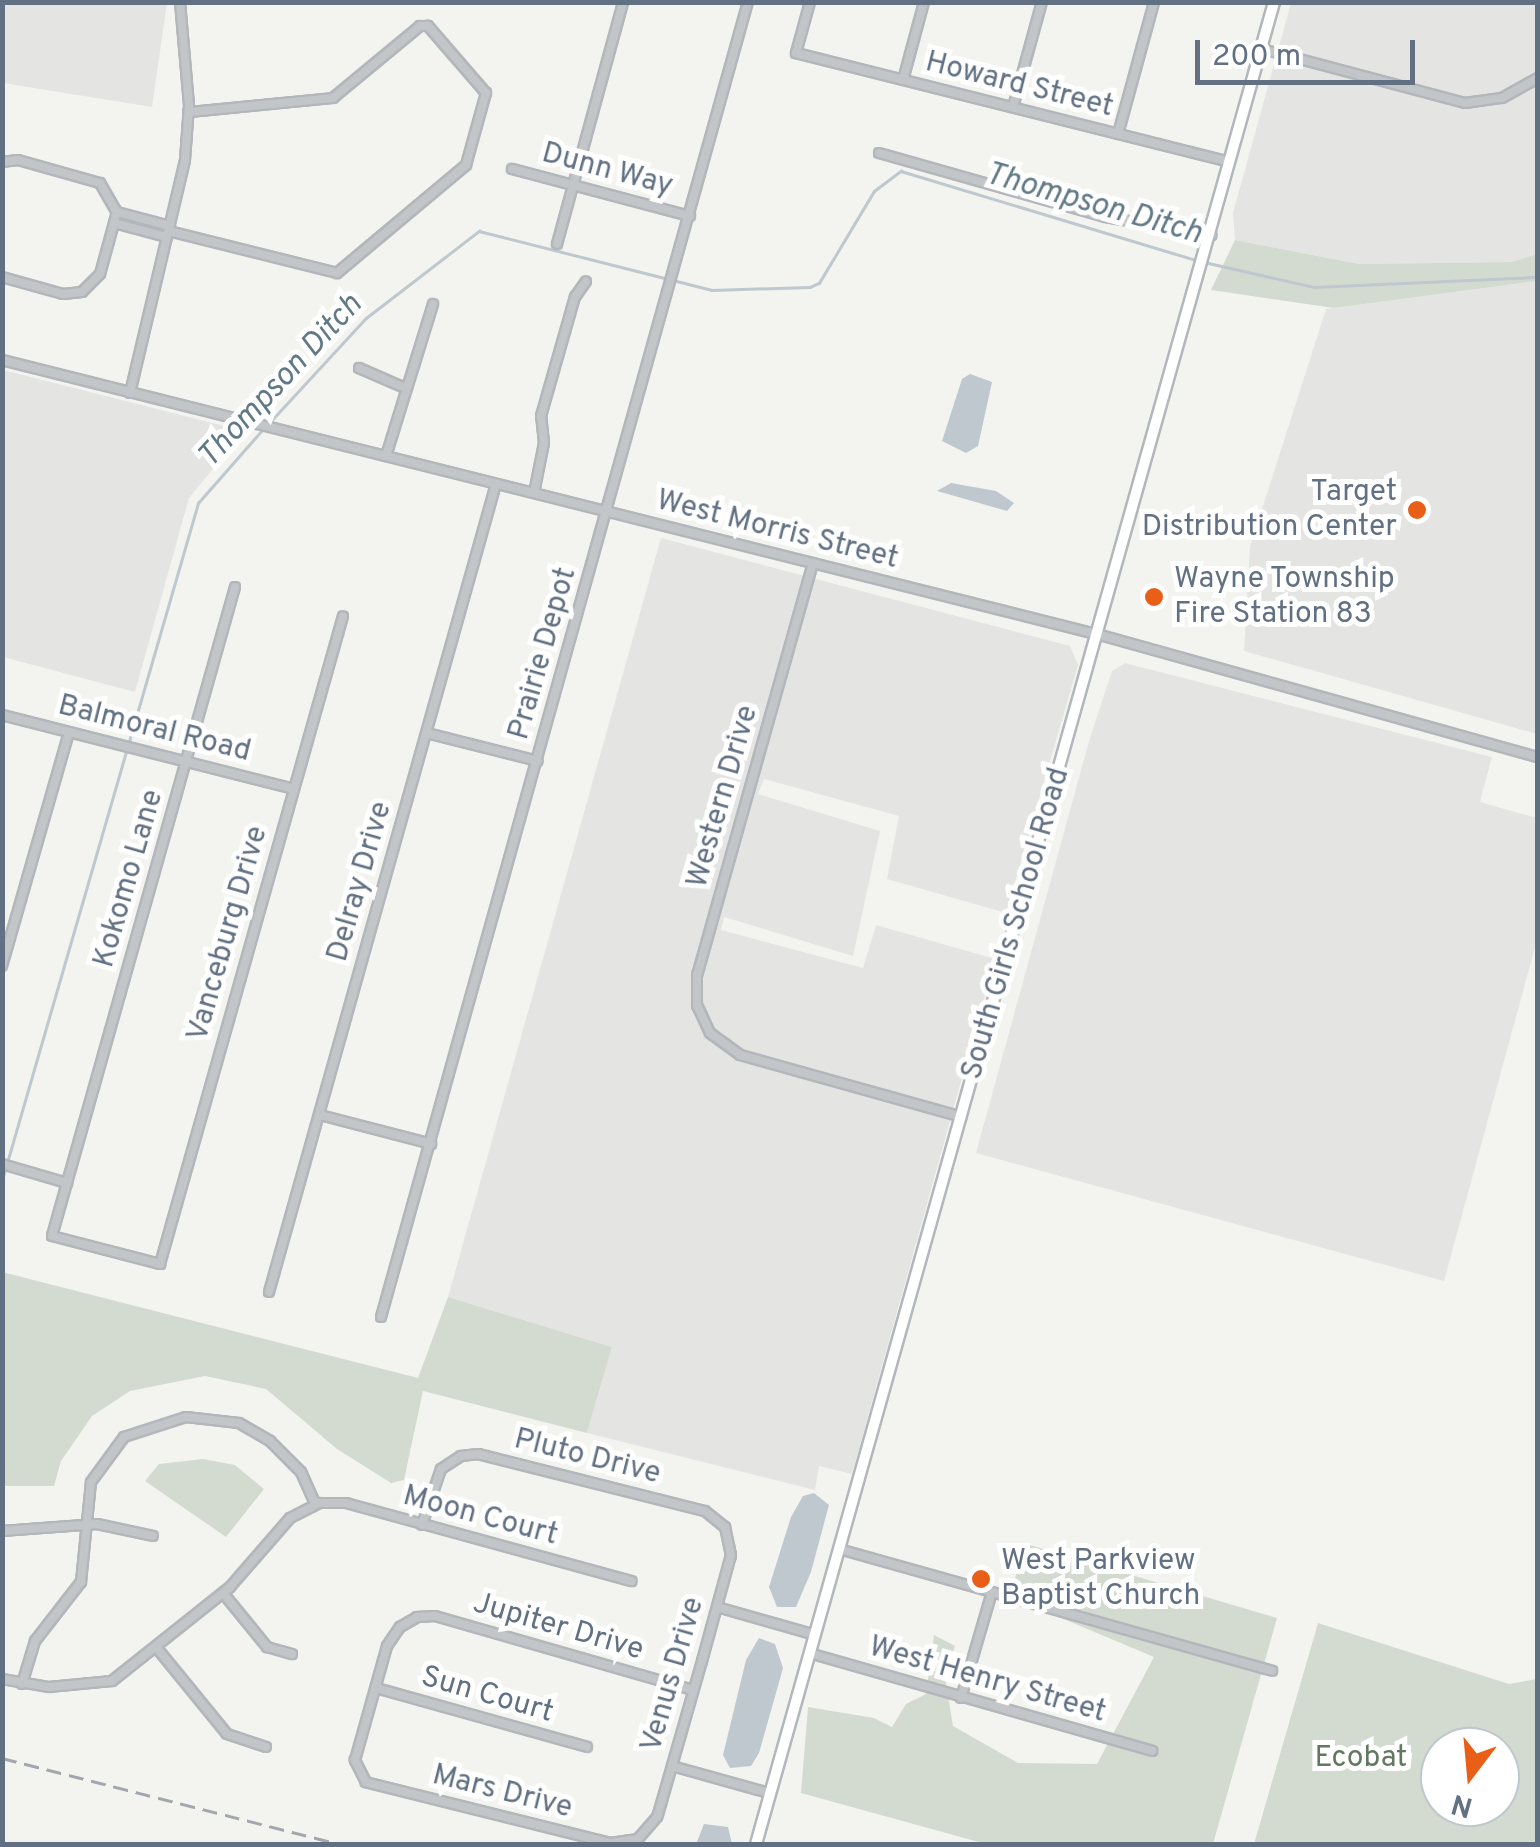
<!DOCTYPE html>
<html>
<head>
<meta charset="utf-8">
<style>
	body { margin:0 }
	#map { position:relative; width:1540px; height:1847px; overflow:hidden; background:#f3f4ef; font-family:Overpass,sans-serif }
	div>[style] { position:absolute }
	.built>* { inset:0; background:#e4e5e3 }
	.green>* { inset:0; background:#d3dbd0 }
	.water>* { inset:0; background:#bec8ce }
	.stream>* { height:2.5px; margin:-1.25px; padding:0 1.25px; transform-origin:1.25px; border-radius:1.25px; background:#bec8ce }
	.roads { filter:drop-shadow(2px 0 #b3b7bb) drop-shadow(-2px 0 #b3b7bb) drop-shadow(0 2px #b3b7bb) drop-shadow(0 -2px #b3b7bb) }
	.minor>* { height:8px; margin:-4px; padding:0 4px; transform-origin:4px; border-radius:4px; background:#c3c6c9 }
	.major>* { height:10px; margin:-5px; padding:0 5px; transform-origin:5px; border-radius:5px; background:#fff }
	.rail>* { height:2.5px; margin-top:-1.25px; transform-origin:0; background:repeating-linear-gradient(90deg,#a2a7ae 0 15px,transparent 0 23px) }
	.dots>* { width:28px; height:28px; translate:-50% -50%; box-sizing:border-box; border:5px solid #fff; border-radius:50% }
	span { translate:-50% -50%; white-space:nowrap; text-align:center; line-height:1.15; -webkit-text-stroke:10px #fff; paint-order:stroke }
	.street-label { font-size:30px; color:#617082 }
	.poi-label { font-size:30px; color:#617082 }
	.right { translate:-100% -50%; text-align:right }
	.left { translate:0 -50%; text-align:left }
	.park-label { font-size:30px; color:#637860 }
	.water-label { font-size:32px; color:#617986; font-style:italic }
	.frame { position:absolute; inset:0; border:5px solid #617082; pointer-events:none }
	.north { position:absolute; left:1420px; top:1727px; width:100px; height:100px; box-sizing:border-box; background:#fff; border:2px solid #c0c6cd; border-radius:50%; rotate:196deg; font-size:28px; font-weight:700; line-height:40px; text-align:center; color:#617082 }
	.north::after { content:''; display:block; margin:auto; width:35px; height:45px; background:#ea5f18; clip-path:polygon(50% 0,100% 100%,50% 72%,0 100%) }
	.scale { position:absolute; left:1195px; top:40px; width:220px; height:45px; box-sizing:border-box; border:5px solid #617082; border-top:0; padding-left:12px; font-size:30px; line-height:35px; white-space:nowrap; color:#617082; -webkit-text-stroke:8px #fff; paint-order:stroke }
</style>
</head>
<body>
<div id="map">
	<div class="built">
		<i style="clip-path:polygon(2px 3px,167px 3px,152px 107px,3px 83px)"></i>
		<i style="clip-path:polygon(1291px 3px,1537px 3px,1537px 254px,1511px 262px,1359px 264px,1235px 240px,1233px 213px)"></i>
		<i style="clip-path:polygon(1537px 281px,1537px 734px,1244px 651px,1250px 547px,1326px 309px)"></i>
		<i style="clip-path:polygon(3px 370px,244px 431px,189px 498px,135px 692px,3px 657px)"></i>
		<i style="clip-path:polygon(661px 538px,1070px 646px,1078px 665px,1006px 913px,887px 879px,899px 816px,764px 779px,758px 794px,880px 831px,853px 956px,724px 917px,721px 930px,863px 968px,876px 925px,995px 959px,852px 1474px,819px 1466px,815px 1490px,587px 1433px,612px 1347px,448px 1297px)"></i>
		<i style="clip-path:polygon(1125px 663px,1492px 757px,1480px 802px,1537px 818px,1537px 940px,1444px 1281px,976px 1153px,1089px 741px,1112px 671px)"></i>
	</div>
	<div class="green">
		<i style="clip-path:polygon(1235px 240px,1359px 264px,1511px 262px,1537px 254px,1537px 281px,1334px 308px,1211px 290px)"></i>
		<i style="clip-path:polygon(2px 1272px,418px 1378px,448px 1297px,612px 1347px,587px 1433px,423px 1391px,404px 1480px,391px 1483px,337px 1449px,266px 1389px,205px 1376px,130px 1391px,92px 1416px,61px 1461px,54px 1486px,3px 1486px)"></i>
		<i style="clip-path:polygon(203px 1459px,235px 1465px,264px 1489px,226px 1537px,145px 1481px,159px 1464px)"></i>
		<i style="clip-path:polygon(1023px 1543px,1277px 1618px,1213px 1844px,986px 1844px,801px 1793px,808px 1707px,874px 1718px,892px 1727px,906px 1704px,926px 1694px,934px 1635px,955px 1646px,945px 1678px,953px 1726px,1018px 1763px,1097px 1764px,1154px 1657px,1011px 1597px)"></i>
		<i style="clip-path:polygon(evenodd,1318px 1623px,1509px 1684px,1537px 1679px,1537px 1844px,1254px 1844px,1318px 1623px,1500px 1747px,1500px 1807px,1440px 1807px,1440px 1747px,1500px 1747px)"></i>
	</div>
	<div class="water">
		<i style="clip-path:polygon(970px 374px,992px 382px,978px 446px,966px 453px,942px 441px,962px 379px)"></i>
		<i style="clip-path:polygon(951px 483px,996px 491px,1014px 503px,1007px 511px,937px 491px)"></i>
		<i style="clip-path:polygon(814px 1493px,829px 1505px,811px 1572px,796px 1607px,777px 1607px,769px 1587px,791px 1517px,803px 1496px)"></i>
		<i style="clip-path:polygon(759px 1638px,775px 1644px,783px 1668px,759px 1753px,751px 1766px,730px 1768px,723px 1755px,746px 1660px)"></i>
		<i style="clip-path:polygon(704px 1824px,728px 1827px,732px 1844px,696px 1844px)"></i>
	</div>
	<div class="stream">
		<i style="left:1204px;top:262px;width:113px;rotate:12.8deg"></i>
		<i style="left:1314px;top:287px;width:224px;rotate:-2.6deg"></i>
		<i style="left:269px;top:423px;width:143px;rotate:-47.3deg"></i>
		<i style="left:366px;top:318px;width:143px;rotate:-37.6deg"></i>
		<i style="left:479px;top:231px;width:240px;rotate:14.2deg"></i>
		<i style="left:712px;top:290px;width:98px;rotate:-1.8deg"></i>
		<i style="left:810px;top:287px;width:10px;rotate:-24deg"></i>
		<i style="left:819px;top:283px;width:107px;rotate:-59.1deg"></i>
		<i style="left:874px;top:191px;width:34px;rotate:-37deg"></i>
		<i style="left:901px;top:171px;width:308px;rotate:16.8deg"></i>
		<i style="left:2px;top:1180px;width:705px;rotate:-73.85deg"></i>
		<i style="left:198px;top:503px;width:98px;rotate:-48.7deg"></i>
	</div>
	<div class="roads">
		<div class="minor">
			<i style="left:810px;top:2px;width:53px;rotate:105.4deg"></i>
			<i style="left:796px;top:53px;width:447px;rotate:14.1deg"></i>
			<i style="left:1262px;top:49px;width:210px;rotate:14.9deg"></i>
			<i style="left:1465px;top:103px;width:37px;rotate:-8deg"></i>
			<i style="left:1502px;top:98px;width:41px;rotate:-29.1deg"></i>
			<i style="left:903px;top:80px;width:81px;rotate:-74.9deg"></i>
			<i style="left:1013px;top:107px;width:109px;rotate:-74.6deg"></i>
			<i style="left:1118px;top:134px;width:137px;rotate:-74.7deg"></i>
			<i style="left:879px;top:153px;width:235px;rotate:15.8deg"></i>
			<i style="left:1105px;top:217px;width:108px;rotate:9.6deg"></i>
			<i style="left:2px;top:162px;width:16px;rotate:-7deg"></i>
			<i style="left:18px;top:160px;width:85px;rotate:15.7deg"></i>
			<i style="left:100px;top:183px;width:34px;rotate:60deg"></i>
			<i style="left:117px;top:212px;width:64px;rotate:105.3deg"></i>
			<i style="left:100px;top:274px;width:25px;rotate:135deg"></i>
			<i style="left:82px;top:292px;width:19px;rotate:174deg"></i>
			<i style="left:63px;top:294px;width:63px;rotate:-164.4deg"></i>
			<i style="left:512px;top:169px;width:184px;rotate:14.8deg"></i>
			<i style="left:117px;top:212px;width:55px;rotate:14.8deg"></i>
			<i style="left:114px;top:223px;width:55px;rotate:14.8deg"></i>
			<i style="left:169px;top:231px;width:173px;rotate:14deg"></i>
			<i style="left:337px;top:273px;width:168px;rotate:-39.9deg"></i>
			<i style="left:466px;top:165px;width:75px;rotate:-74.5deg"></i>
			<i style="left:486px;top:93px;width:89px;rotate:-130.9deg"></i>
			<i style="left:428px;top:26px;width:8px;rotate:180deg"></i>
			<i style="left:420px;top:26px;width:113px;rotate:140.4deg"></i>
			<i style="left:333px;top:98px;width:145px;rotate:174.4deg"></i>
			<i style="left:557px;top:244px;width:251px;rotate:-74.7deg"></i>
			<i style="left:2px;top:360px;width:1132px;rotate:14.06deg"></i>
			<i style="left:1100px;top:635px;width:455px;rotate:15.6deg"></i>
			<i style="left:359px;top:368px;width:48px;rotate:23.4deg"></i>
			<i style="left:130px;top:393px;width:239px;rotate:-76.7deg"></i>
			<i style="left:185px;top:160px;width:55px;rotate:-85.8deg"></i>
			<i style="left:189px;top:105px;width:103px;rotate:-95deg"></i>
			<i style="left:386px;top:456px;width:159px;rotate:-72.8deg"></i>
			<i style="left:534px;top:493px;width:51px;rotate:-78.7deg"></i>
			<i style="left:544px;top:443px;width:27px;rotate:-96deg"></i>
			<i style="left:541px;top:416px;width:124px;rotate:-74.1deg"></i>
			<i style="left:575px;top:297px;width:19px;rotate:-55deg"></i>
			<i style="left:813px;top:563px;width:428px;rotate:105.7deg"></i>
			<i style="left:697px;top:975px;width:30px;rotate:90deg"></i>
			<i style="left:697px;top:1005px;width:31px;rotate:65deg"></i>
			<i style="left:710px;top:1033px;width:37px;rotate:36deg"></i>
			<i style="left:740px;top:1055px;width:230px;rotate:15.6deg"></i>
			<i style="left:235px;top:587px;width:674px;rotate:105.75deg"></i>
			<i style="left:52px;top:1236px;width:112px;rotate:14.5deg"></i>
			<i style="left:160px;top:1264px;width:673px;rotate:-74.23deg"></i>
			<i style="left:2px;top:715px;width:301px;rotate:14.2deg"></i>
			<i style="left:427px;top:733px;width:114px;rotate:14.2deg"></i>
			<i style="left:2px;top:966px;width:243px;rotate:-74deg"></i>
			<i style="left:320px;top:1115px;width:115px;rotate:14.6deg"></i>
			<i style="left:2px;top:1164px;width:68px;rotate:16.3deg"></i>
			<i style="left:269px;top:1292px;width:839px;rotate:-74.31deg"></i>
			<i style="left:381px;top:1317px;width:1365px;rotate:-74.41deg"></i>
			<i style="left:422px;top:1525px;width:59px;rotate:-71.3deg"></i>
			<i style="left:441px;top:1469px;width:24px;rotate:-33deg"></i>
			<i style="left:461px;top:1456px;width:17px;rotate:-7deg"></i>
			<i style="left:478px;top:1454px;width:234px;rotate:14.1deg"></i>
			<i style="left:705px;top:1511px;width:26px;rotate:39deg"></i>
			<i style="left:725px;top:1527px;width:29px;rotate:78deg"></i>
			<i style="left:731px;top:1555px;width:110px;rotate:105.3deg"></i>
			<i style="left:702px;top:1661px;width:159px;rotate:106deg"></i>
			<i style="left:658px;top:1814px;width:3px;rotate:108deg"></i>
			<i style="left:657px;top:1817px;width:29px;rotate:131deg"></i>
			<i style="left:638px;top:1839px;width:28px;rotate:172deg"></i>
			<i style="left:610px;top:1843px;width:252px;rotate:-166deg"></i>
			<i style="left:366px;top:1782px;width:25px;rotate:-117deg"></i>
			<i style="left:355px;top:1760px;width:118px;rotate:-74.3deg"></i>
			<i style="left:387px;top:1646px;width:23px;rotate:-56deg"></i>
			<i style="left:400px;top:1627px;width:20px;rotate:-30deg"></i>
			<i style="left:417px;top:1617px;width:18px;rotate:-3deg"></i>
			<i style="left:435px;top:1616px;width:268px;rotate:16deg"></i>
			<i style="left:2px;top:1531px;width:95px;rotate:-4.2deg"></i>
			<i style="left:97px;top:1524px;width:57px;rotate:12.1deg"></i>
			<i style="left:839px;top:1549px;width:450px;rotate:15.7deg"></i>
			<i style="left:223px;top:1593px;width:70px;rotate:50.8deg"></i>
			<i style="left:267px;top:1647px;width:26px;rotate:16deg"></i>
			<i style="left:717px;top:1607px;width:102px;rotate:15.9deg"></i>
			<i style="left:156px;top:1647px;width:112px;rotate:50.8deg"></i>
			<i style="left:227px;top:1734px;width:41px;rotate:18.4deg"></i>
			<i style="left:809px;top:1653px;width:357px;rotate:15.9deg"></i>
			<i style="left:2px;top:1679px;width:48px;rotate:9.7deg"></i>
			<i style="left:49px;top:1687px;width:63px;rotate:-5.4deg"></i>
			<i style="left:112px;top:1681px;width:151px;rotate:-38.5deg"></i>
			<i style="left:230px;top:1587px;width:91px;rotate:-49deg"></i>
			<i style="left:290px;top:1518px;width:33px;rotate:-27deg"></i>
			<i style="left:319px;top:1503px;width:27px"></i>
			<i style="left:346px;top:1503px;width:296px;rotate:15.3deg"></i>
			<i style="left:22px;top:1684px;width:45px;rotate:-73.2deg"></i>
			<i style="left:35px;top:1641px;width:75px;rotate:-52.1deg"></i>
			<i style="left:81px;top:1582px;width:100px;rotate:-84.3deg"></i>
			<i style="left:91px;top:1482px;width:56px;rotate:-53.7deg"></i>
			<i style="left:124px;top:1437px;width:65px;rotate:-17.9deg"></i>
			<i style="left:186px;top:1417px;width:53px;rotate:6.5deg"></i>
			<i style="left:239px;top:1423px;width:36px;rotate:30deg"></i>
			<i style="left:270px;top:1441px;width:44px;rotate:45deg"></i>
			<i style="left:301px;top:1472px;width:35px;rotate:66deg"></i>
			<i style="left:376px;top:1688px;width:219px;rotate:15.6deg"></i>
			<i style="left:961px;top:1698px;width:110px;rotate:-73.7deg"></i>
			<i style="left:672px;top:1766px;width:101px;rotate:15.6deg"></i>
		</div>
		<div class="major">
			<i style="left:756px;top:1844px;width:1913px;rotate:-74.29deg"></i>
		</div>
	</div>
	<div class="rail">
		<i style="left:2px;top:1758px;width:348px;rotate:14.3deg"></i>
	</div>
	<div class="dots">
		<i style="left:1417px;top:510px;background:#ea5f18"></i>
		<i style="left:1154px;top:597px;background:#ea5f18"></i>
		<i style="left:981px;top:1579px;background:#ea5f18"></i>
	</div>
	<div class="street-label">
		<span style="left:1019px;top:86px;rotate:14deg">Howard Street</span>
		<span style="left:607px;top:171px;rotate:15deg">Dunn Way</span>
		<span style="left:777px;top:531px;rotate:14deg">West Morris Street</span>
		<span style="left:544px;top:654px;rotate:-74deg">Prairie Depot</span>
		<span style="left:154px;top:730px;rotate:14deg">Balmoral Road</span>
		<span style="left:724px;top:797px;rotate:-74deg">Western Drive</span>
		<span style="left:130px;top:879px;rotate:-74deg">Kokomo Lane</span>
		<span style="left:361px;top:882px;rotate:-74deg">Delray Drive</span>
		<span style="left:1017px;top:924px;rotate:-74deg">South Girls School Road</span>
		<span style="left:229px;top:934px;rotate:-74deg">Vanceburg Drive</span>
		<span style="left:587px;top:1458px;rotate:14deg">Pluto Drive</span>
		<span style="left:480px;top:1517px;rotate:15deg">Moon Court</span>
		<span style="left:558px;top:1628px;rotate:16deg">Jupiter Drive</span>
		<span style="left:674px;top:1675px;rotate:-74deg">Venus Drive</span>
		<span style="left:987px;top:1681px;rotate:16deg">West Henry Street</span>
		<span style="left:487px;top:1696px;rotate:16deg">Sun Court</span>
		<span style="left:502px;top:1793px;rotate:14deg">Mars Drive</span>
	</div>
	<div class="poi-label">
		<span class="right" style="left:1397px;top:510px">Target<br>Distribution Center</span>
		<span class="left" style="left:1174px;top:597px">Wayne Township<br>Fire Station 83</span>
		<span class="left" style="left:1001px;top:1579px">West Parkview<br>Baptist Church</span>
	</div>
	<div class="park-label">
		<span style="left:1361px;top:1759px">Ecobat</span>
	</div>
	<div class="water-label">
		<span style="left:1093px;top:205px;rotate:16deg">Thompson Ditch</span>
		<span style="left:281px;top:382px;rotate:-47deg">Thompson Ditch</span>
	</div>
	<div class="frame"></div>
	<div class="north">N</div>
	<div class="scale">200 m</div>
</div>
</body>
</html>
